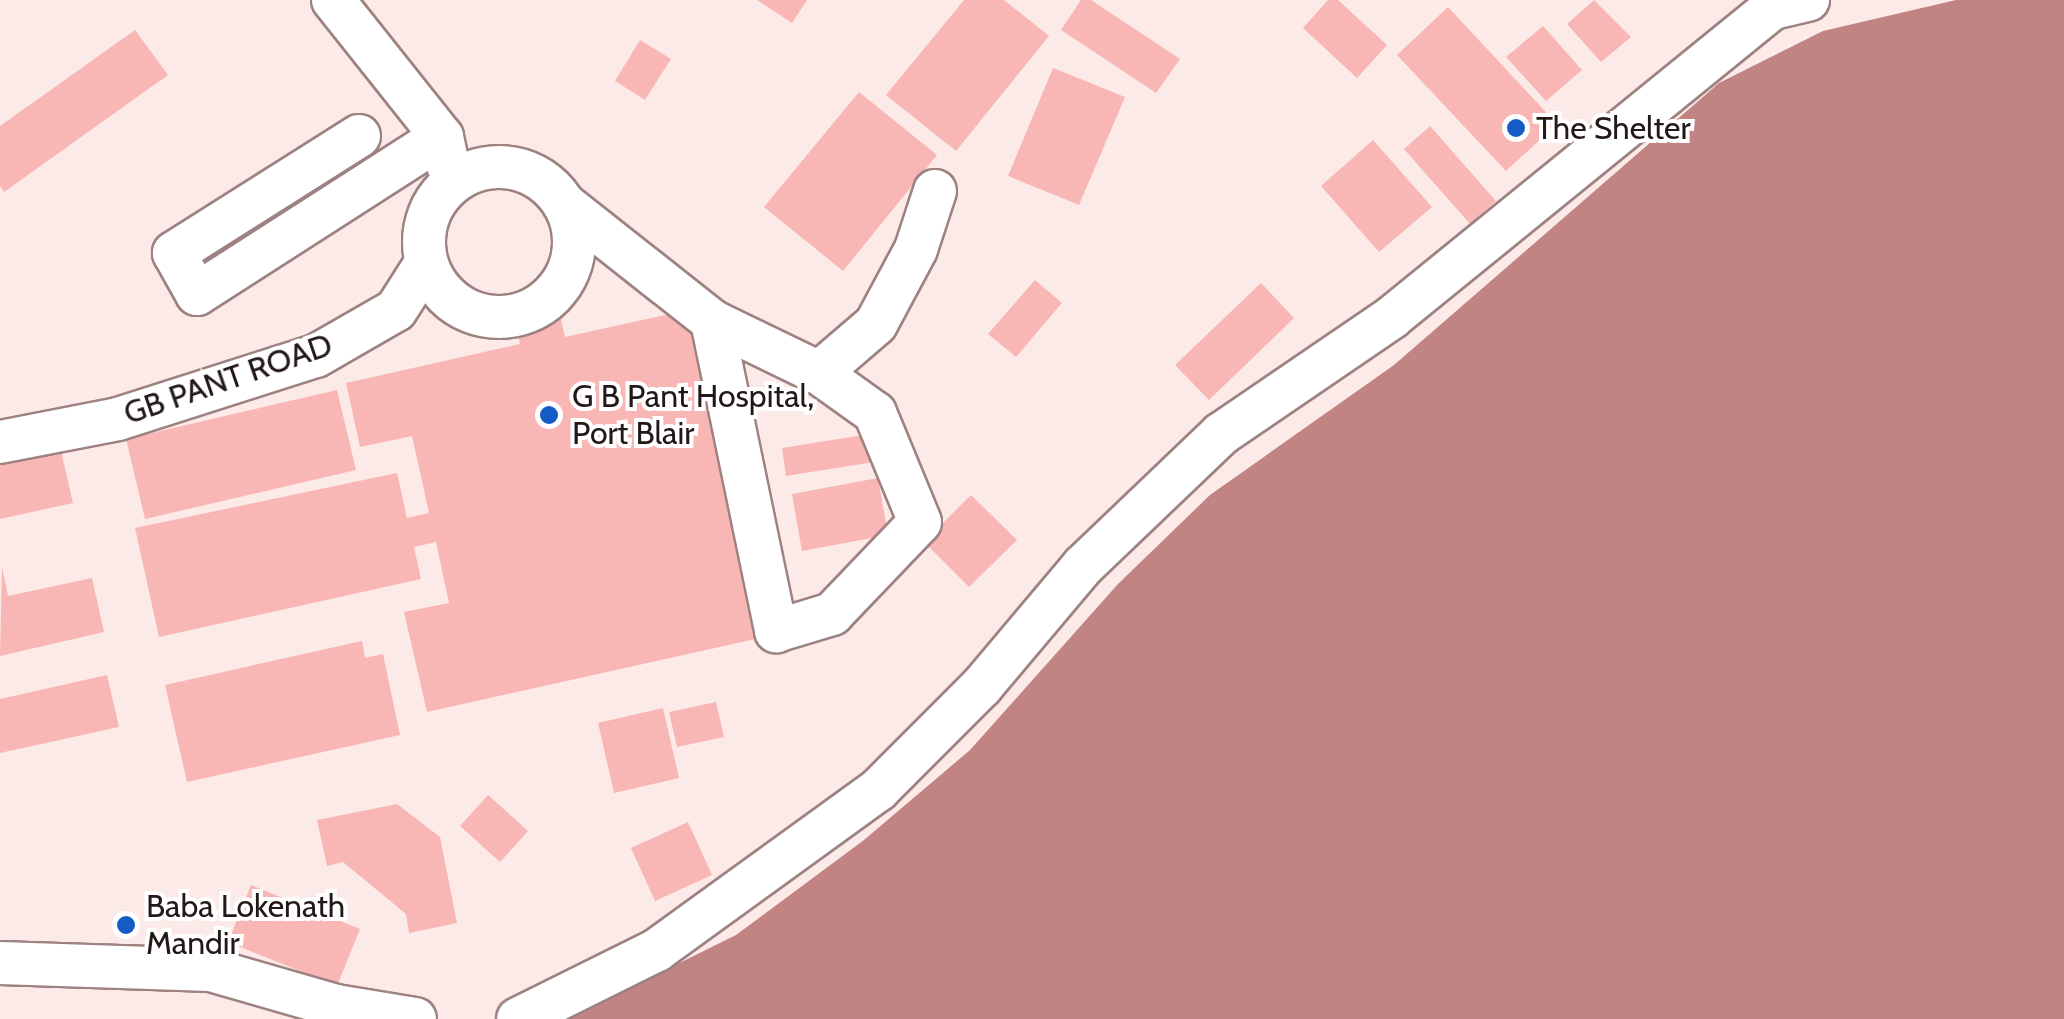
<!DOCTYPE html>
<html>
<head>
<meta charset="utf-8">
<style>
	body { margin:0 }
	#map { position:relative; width:2064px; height:1019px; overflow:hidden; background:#fceae9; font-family:Cabin,sans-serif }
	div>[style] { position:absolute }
	.water>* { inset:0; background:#c28482 }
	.building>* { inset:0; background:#f8b6b4 }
	.roads { filter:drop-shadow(2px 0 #9d8281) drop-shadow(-2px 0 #9d8281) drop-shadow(0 2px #9d8281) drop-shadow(0 -2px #9d8281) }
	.minor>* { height:42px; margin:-21px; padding:0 21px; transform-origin:21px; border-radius:21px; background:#fff }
	.minor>.ring { margin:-21px; padding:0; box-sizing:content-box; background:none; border:42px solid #fff; border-radius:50% }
	.dots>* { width:28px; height:28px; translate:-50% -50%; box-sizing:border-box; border:5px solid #fff; border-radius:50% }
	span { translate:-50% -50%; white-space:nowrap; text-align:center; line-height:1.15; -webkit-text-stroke:8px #fff; paint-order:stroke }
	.poi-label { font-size:32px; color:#221817 }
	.left { translate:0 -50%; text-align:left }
	.street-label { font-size:32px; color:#221817 }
</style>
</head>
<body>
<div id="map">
	<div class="water">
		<i style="clip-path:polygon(1956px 0,2064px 0,2064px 1019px,566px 1019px,736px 935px,864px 840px,970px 750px,1118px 584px,1210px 495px,1394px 365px,1719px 83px,1823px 31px)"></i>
	</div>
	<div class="building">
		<i style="clip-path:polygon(757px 0,807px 0,792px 23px)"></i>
		<i style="clip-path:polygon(964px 0,1004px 0,1049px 36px,956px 151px,886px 95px)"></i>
		<i style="clip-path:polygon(1081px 0,1091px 0,1180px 59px,1156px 93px,1061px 30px)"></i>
		<i style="clip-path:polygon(1328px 0,1338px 0,1387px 45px,1357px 78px,1303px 28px)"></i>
		<i style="clip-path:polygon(1594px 0,1631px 37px,1601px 62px,1567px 24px)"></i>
		<i style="clip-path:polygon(1448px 7px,1557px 124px,1506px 171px,1397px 55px)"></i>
		<i style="clip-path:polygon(1543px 26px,1582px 70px,1546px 101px,1506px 57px)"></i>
		<i style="clip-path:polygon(135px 30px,168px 75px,4px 192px,0 186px,0 126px)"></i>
		<i style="clip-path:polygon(640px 40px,671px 59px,645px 100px,615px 81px)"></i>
		<i style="clip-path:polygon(1053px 68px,1125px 97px,1079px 205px,1008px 176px)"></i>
		<i style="clip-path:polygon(859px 92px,937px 155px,843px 271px,764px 207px)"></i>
		<i style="clip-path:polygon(1430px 126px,1496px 201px,1470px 224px,1404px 149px)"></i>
		<i style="clip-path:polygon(1373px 140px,1432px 207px,1379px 252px,1321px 186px)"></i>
		<i style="clip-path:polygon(1035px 280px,1062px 303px,1016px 357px,988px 334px)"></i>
		<i style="clip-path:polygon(1261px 283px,1294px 318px,1209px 400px,1175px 365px)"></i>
		<i style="clip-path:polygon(558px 307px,565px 337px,688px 310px,760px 638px,427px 712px,404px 612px,449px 603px,436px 542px,414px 547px,421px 579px,159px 637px,135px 528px,397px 473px,407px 518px,429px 513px,412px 436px,360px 447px,346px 383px,520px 344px,514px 317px)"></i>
		<i style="clip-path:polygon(337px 390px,356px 470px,145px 519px,126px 439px)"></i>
		<i style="clip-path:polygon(870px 434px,874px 462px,786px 476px,782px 448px)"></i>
		<i style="clip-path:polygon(61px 451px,73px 503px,0 519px,0 465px)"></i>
		<i style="clip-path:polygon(878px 478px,888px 535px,802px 551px,792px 494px)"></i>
		<i style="clip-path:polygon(971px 495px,1017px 540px,969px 587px,924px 542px)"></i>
		<i style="clip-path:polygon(2px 567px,8px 596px,92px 578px,104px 632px,0 656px)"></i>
		<i style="clip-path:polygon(362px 641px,365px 658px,383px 654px,400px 735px,187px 782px,165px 685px)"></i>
		<i style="clip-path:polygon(107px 675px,119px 727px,0 753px,0 699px)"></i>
		<i style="clip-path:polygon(716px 702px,724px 737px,677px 747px,669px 712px)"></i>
		<i style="clip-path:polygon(663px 708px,679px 778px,614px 793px,598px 723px)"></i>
		<i style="clip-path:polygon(488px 795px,528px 831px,500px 862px,460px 826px)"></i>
		<i style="clip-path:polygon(397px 804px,440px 837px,457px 923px,409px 933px,406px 914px,343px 862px,327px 866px,317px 820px)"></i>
		<i style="clip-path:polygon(688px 822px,712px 875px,655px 901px,631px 848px)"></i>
		<i style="clip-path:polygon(251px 885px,360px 929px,337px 986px,228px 942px)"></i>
	</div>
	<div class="roads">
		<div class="minor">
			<i style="left:333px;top:0;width:175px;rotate:51.5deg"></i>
			<i style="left:442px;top:137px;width:29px;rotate:78deg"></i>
			<i style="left:359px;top:136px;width:219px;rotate:147.7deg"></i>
			<i style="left:174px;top:253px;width:47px;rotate:60.7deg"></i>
			<i style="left:197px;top:294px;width:291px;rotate:-32.7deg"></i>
			<i class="ring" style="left:424px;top:167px;width:108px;height:108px"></i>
			<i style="left:564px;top:204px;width:189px;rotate:38.3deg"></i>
			<i style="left:712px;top:321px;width:317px;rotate:78.3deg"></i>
			<i style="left:776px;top:631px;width:59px;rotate:-16.9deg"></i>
			<i style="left:832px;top:614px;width:127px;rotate:-46.3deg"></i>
			<i style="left:920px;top:522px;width:118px;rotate:-112.4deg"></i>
			<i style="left:875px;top:413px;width:69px;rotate:-144.5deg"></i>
			<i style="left:819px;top:373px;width:119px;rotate:-154.1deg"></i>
			<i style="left:819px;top:373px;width:75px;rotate:-40.7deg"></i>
			<i style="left:876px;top:324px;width:85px;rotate:-61.9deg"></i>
			<i style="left:916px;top:249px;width:61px;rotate:-71.9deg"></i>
			<i style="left:0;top:442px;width:120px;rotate:-11deg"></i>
			<i style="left:118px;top:419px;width:208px;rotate:-17.7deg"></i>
			<i style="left:316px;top:356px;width:92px;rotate:-29.9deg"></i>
			<i style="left:396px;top:310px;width:56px;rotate:-57.4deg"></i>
			<i style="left:0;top:963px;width:211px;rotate:1.9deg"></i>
			<i style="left:211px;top:970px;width:130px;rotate:16.1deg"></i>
			<i style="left:336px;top:1006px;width:80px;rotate:9.3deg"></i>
			<i style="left:518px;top:1019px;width:155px;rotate:-26.4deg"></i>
			<i style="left:657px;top:950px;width:273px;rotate:-35.9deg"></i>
			<i style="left:878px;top:790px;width:147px;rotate:-45deg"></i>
			<i style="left:982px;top:686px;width:157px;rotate:-49.9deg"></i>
			<i style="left:1083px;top:566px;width:191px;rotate:-43.7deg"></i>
			<i style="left:1221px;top:434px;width:206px;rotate:-34.3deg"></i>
			<i style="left:1391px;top:318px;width:492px;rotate:-39.1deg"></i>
			<i style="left:1773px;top:8px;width:36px;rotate:-13deg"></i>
		</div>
	</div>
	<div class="dots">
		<i style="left:1516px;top:128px;background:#145bc6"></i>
		<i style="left:549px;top:415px;background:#145bc6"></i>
		<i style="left:126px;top:925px;background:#145bc6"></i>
	</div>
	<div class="poi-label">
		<span class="left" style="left:1536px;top:128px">The Shelter</span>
		<span class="left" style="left:572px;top:415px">G B Pant Hospital,<br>Port Blair</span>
		<span class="left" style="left:146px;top:925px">Baba Lokenath<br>Mandir</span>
	</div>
	<div class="street-label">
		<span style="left:228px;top:379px;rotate:-19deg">GB PANT ROAD</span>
	</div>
</div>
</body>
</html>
